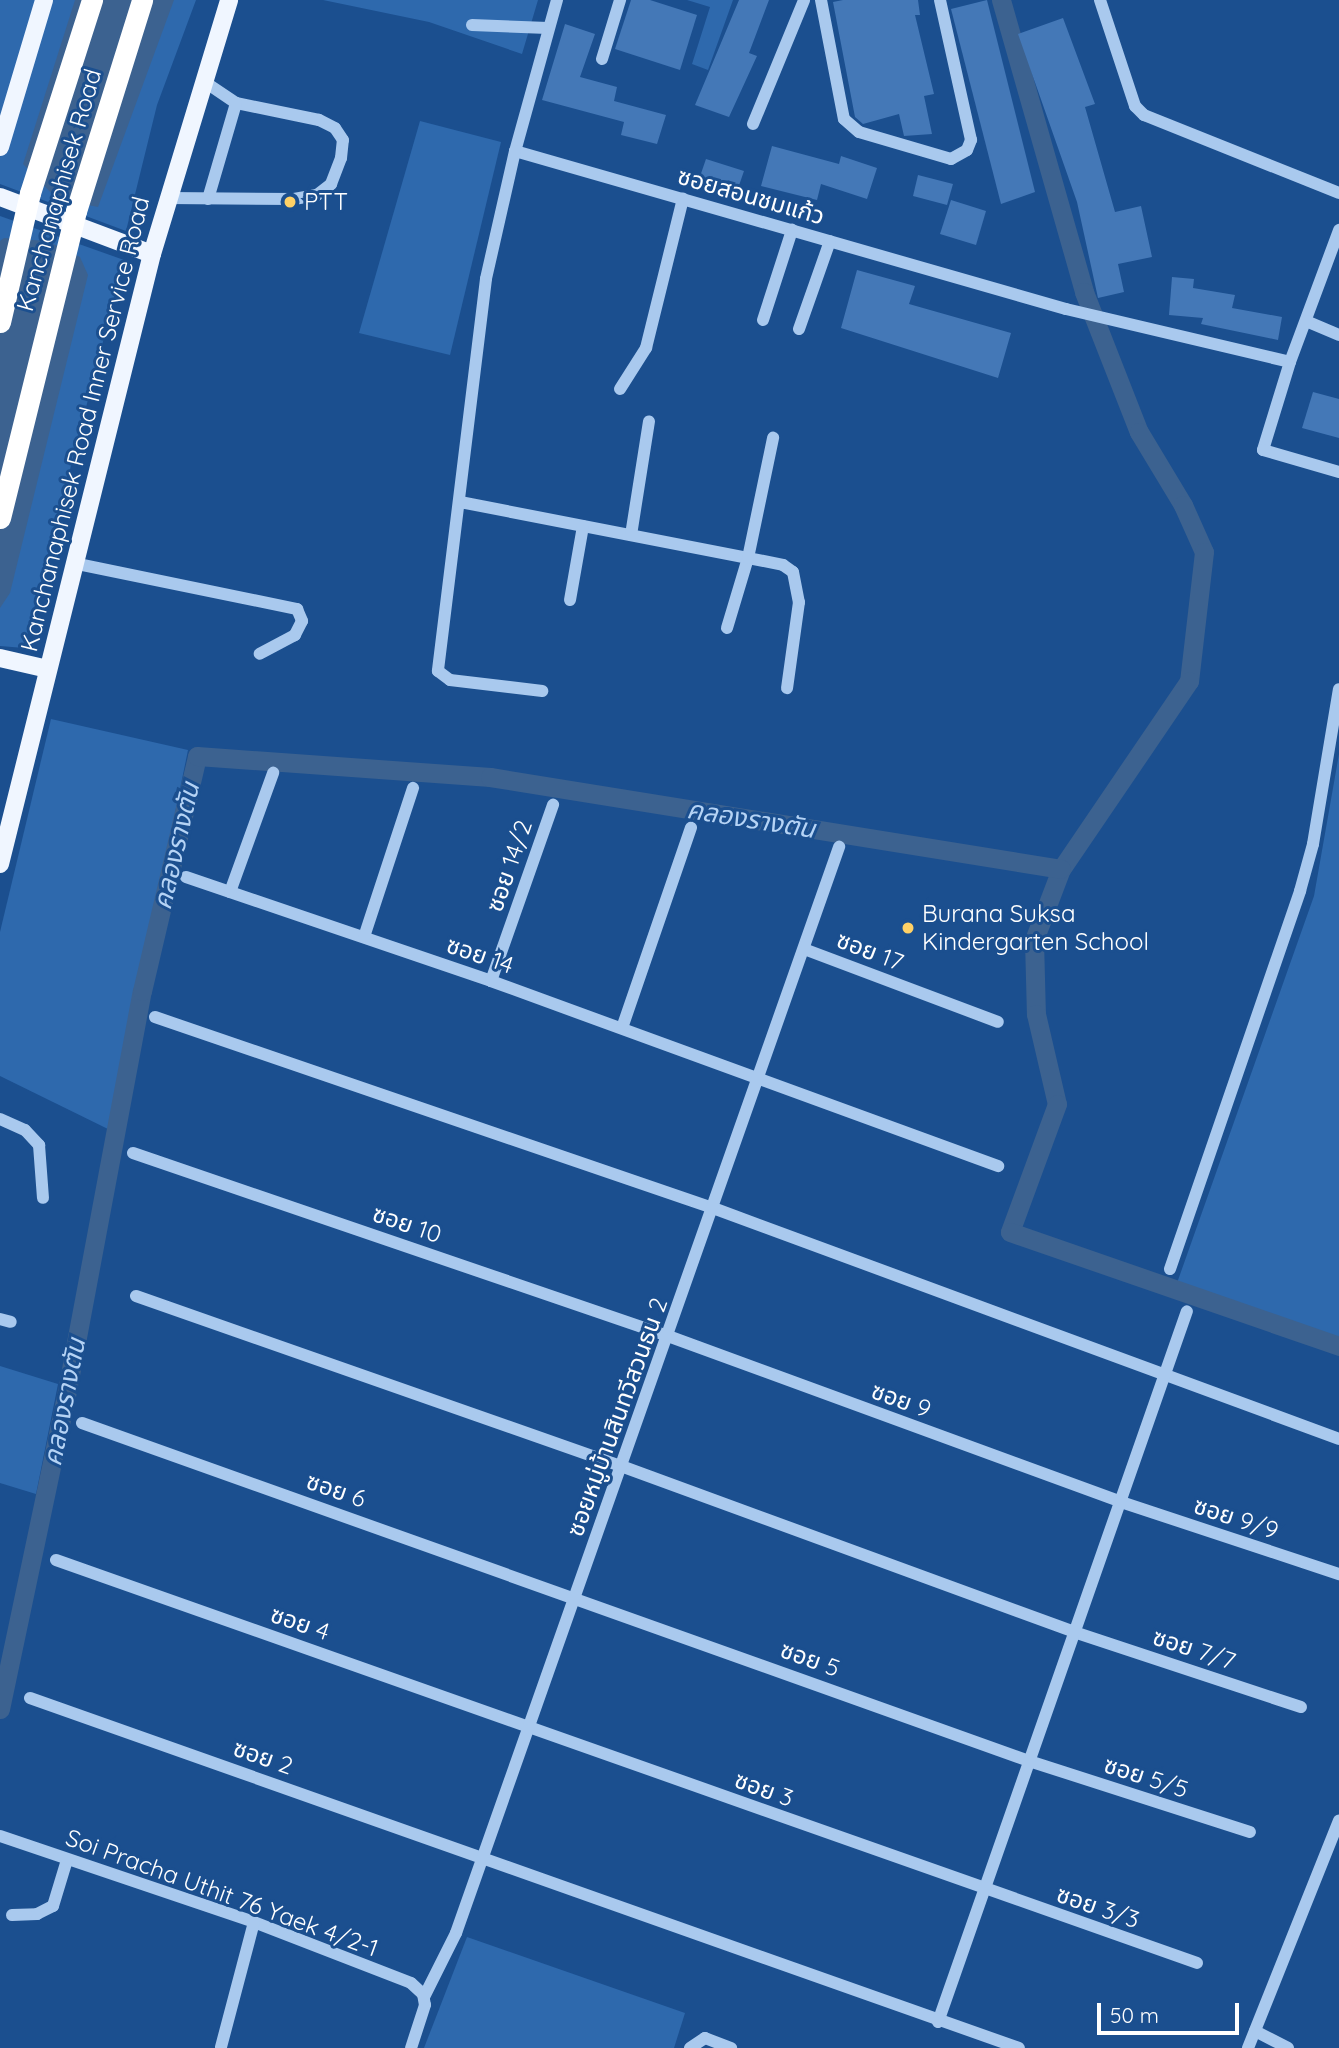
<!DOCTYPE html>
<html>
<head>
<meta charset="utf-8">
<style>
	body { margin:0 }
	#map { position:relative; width:1339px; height:2048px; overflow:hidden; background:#1b4f8f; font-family:Quicksand,"Noto Sans Thai",sans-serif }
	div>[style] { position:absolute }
	.green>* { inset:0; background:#2e69ad }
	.water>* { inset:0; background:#3c6290 }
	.canal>* { height:19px; margin:-9.5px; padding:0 9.5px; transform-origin:9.5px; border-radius:9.5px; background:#3c6290 }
	.building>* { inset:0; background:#4478b7 }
	.minor>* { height:12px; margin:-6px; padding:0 6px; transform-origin:6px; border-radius:6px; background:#a9c9ee }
	.major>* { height:18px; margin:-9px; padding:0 9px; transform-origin:9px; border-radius:9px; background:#f0f6ff }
	.highway-bridge>* { height:21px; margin:-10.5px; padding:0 10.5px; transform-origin:10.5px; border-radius:10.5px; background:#fff }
	.dots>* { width:19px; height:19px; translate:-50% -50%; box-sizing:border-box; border:4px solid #1b4f8f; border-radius:50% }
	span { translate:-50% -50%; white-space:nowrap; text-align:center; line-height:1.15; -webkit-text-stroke:6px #1b4f8f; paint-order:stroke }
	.street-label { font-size:24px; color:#fff }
	.poi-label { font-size:24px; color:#fff }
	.left { translate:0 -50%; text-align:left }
	.water-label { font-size:26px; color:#b5d3f5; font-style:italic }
	.scale { position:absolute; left:1097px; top:2003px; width:142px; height:32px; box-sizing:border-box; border:4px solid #fff; border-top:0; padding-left:9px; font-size:21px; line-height:24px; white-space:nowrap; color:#fff; -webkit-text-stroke:5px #1b4f8f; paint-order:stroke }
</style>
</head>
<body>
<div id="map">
	<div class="green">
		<i style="clip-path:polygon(0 0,196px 0,157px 105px,126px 231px,0 184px)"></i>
		<i style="clip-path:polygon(323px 0,538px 0,522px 54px,429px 22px)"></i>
		<i style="clip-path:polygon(687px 0,733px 0,708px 70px,692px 64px,710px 7px)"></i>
		<i style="clip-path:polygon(420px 121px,501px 142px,450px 355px,359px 333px)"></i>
		<i style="clip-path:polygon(0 216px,124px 260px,24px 648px,0 646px)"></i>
		<i style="clip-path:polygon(51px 719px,188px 750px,110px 1130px,0 1076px,0 932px)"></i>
		<i style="clip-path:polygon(1339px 754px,1339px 1339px,1177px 1283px,1314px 896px)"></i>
		<i style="clip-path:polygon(0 1366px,58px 1384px,36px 1494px,0 1483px)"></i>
		<i style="clip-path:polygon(467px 1937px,685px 2013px,674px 2048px,424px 2048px)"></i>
	</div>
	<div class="water">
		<i style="clip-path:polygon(75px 0,174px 0,98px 207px,57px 199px,23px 164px)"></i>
		<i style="clip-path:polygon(4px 238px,47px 241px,80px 257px,88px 275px,10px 593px,0 608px,0 241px)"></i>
	</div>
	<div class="canal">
		<i style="left:1001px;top:0;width:304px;rotate:74.1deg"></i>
		<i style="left:1084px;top:292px;width:150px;rotate:68.6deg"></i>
		<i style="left:1139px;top:432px;width:85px;rotate:58.9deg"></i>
		<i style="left:1183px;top:505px;width:51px;rotate:65.9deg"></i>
		<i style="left:1204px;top:552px;width:130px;rotate:96.6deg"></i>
		<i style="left:1189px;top:681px;width:227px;rotate:124.2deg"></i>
		<i style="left:1061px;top:869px;width:76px;rotate:110.8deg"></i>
		<i style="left:1034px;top:940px;width:74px;rotate:88.5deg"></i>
		<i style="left:1036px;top:1014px;width:92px;rotate:76.9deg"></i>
		<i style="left:1057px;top:1104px;width:136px;rotate:110.2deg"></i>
		<i style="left:1010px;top:1232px;width:348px;rotate:19.1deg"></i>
		<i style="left:0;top:1709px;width:320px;rotate:-78.1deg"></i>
		<i style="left:66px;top:1396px;width:412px;rotate:-79.4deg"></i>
		<i style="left:142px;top:991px;width:241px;rotate:-76.8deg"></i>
		<i style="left:197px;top:756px;width:294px;rotate:4.1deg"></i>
		<i style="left:490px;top:777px;width:578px;rotate:9.15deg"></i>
	</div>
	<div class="building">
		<i style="clip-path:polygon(631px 0,650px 0,697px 15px,680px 70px,615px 49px)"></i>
		<i style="clip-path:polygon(739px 0,769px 0,749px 53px,757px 56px,729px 117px,695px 105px)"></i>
		<i style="clip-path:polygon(843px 0,918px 0,920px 15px,915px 15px,934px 94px,924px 96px,932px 134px,904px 136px,899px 114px,863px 124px,855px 117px,833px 2px)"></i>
		<i style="clip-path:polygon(987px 0,1035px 192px,1001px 204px,951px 9px)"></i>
		<i style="clip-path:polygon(1063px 18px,1095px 104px,1085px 107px,1115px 212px,1141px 206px,1152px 257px,1118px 264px,1124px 292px,1098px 298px,1077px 202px,1018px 34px)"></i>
		<i style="clip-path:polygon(565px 24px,595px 34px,580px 77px,617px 87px,614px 101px,666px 115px,657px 144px,621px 135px,624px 122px,542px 100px)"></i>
		<i style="clip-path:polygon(772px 146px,839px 164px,841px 156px,877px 168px,867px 199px,821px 184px,817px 200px,761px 186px)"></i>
		<i style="clip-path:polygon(706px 159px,744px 171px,734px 200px,696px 188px)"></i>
		<i style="clip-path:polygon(918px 175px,953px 184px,947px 205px,913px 196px)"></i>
		<i style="clip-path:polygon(951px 200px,986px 211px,976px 245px,940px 234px)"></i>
		<i style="clip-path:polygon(857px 270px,915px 286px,909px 304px,1011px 333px,998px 378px,841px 328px)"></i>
		<i style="clip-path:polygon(1172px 277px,1194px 279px,1193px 288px,1235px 295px,1232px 308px,1282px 317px,1278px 340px,1201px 324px,1203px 318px,1169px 315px)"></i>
		<i style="clip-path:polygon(1313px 392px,1339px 399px,1339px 438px,1302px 428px)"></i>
	</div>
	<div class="minor">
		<i style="left:557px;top:0;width:157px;rotate:105.5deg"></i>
		<i style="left:515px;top:151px;width:573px;rotate:16deg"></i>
		<i style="left:1066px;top:309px;width:230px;rotate:13.3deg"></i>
		<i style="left:1290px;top:362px;width:141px;rotate:-69.6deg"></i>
		<i style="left:821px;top:0;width:121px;rotate:79.1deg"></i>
		<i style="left:844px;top:119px;width:20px;rotate:41deg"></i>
		<i style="left:859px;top:132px;width:96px;rotate:16.4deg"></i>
		<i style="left:951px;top:159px;width:18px;rotate:-29deg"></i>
		<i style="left:967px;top:150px;width:11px;rotate:-68deg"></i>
		<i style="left:971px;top:140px;width:143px;rotate:-102.5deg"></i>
		<i style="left:1100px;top:0;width:112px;rotate:71.7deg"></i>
		<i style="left:1135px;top:106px;width:13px;rotate:45deg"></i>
		<i style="left:1144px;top:115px;width:210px;rotate:21.8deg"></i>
		<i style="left:472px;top:25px;width:76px;rotate:2.3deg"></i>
		<i style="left:602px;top:59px;width:62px;rotate:-73deg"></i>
		<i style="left:753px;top:124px;width:134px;rotate:-67.6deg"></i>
		<i style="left:515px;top:151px;width:131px;rotate:102.8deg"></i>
		<i style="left:486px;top:279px;width:395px;rotate:97deg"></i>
		<i style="left:438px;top:671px;width:15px;rotate:37deg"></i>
		<i style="left:450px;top:680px;width:93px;rotate:6.8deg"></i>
		<i style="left:168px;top:198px;width:126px;rotate:0.5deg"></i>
		<i style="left:294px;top:199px;width:23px;rotate:-10deg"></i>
		<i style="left:317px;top:195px;width:18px;rotate:-38deg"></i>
		<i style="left:331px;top:184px;width:28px;rotate:-69deg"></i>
		<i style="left:341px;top:158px;width:18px;rotate:-84deg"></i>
		<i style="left:343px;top:140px;width:14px;rotate:-124deg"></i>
		<i style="left:335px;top:128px;width:18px;rotate:-153deg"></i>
		<i style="left:319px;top:120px;width:85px;rotate:-168.4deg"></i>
		<i style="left:236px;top:103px;width:40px;rotate:-146deg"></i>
		<i style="left:208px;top:199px;width:100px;rotate:-73.7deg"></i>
		<i style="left:763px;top:320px;width:95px;rotate:-72.1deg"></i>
		<i style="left:1306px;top:321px;width:36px;rotate:23deg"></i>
		<i style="left:799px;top:329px;width:93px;rotate:-70.6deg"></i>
		<i style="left:1290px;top:362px;width:92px;rotate:107.1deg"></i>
		<i style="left:1263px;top:450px;width:79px;rotate:16.1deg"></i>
		<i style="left:620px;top:389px;width:49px;rotate:-57.6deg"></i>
		<i style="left:646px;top:348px;width:154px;rotate:-76.1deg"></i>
		<i style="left:460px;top:502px;width:329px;rotate:11deg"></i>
		<i style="left:783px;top:565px;width:12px;rotate:35deg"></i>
		<i style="left:793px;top:572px;width:31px;rotate:79deg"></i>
		<i style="left:799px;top:602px;width:87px;rotate:97.9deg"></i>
		<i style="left:631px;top:535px;width:115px;rotate:-81deg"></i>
		<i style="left:73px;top:563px;width:229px;rotate:11.6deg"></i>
		<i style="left:297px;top:609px;width:13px;rotate:67deg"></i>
		<i style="left:302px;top:621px;width:16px;rotate:117deg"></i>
		<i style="left:295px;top:635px;width:40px;rotate:152deg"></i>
		<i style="left:570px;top:600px;width:75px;rotate:-80deg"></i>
		<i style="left:727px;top:628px;width:73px;rotate:-73.3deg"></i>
		<i style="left:748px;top:558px;width:123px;rotate:-78.2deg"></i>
		<i style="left:186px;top:877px;width:322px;rotate:18.8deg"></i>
		<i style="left:491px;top:981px;width:540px;rotate:20.05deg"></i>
		<i style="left:230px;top:892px;width:127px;rotate:-70.1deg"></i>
		<i style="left:364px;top:937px;width:157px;rotate:-71.8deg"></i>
		<i style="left:804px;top:949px;width:207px;rotate:20.6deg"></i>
		<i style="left:491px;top:981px;width:187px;rotate:-70.6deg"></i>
		<i style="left:155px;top:1017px;width:590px;rotate:18.9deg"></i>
		<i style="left:713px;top:1208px;width:667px;rotate:20.25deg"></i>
		<i style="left:622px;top:1028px;width:212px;rotate:-71deg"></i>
		<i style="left:0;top:1119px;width:27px;rotate:24deg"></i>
		<i style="left:25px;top:1130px;width:21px;rotate:47deg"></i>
		<i style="left:39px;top:1145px;width:53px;rotate:85.7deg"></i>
		<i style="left:133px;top:1153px;width:565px;rotate:18.88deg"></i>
		<i style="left:668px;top:1336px;width:482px;rotate:20.1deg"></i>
		<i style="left:1121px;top:1502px;width:230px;rotate:18.3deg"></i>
		<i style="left:1170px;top:1269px;width:400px;rotate:-71deg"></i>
		<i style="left:1300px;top:891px;width:49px;rotate:-74.5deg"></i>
		<i style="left:1313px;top:844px;width:157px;rotate:-80.5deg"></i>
		<i style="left:136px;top:1296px;width:514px;rotate:19.32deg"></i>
		<i style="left:621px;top:1466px;width:482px;rotate:20.1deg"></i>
		<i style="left:1074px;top:1632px;width:239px;rotate:18.3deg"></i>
		<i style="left:0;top:1319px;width:11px;rotate:15deg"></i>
		<i style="left:82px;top:1423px;width:1006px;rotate:19.64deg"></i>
		<i style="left:1029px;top:1761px;width:232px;rotate:17.8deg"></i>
		<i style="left:56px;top:1560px;width:1210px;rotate:19.45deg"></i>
		<i style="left:30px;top:1698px;width:1049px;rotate:19.49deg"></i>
		<i style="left:0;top:1836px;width:268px;rotate:18.7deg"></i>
		<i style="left:254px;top:1922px;width:168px;rotate:21.2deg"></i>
		<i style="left:411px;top:1983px;width:16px;rotate:43deg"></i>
		<i style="left:423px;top:1994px;width:11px;rotate:80deg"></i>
		<i style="left:425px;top:2005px;width:45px;rotate:108deg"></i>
		<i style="left:12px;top:1915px;width:25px;rotate:-2deg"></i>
		<i style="left:37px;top:1914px;width:18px;rotate:-27deg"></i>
		<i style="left:53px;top:1906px;width:48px;rotate:-73.1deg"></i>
		<i style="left:424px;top:1997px;width:72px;rotate:-63.4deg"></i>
		<i style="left:456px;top:1933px;width:1152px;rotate:-70.57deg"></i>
		<i style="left:938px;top:2022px;width:753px;rotate:-70.7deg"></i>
		<i style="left:1255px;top:2031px;width:37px;rotate:27deg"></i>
		<i style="left:221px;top:2047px;width:129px;rotate:-75.2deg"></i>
		<i style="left:690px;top:2048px;width:18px;rotate:-34deg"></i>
		<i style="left:705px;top:2038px;width:28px;rotate:21deg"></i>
		<i style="left:1248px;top:2048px;width:245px;rotate:-68.2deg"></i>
	</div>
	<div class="major">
		<i style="left:0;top:147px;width:153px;rotate:-73.3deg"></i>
		<i style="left:0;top:197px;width:162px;rotate:20.6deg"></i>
		<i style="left:0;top:658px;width:49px;rotate:12.9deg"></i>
		<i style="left:0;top:864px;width:629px;rotate:-76.01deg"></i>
		<i style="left:152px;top:254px;width:265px;rotate:-73.1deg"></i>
	</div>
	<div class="highway-bridge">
		<i style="left:0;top:322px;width:132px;rotate:-76.9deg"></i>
		<i style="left:30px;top:193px;width:203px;rotate:-72.2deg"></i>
		<i style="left:0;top:518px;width:316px;rotate:-76.1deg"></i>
		<i style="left:76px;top:211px;width:221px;rotate:-72.6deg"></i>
	</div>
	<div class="dots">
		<i style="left:290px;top:202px;background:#ffd166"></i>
		<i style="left:908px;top:928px;background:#ffd166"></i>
	</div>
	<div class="street-label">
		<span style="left:59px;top:190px;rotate:-74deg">Kanchanaphisek Road</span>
		<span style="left:751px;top:196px;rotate:16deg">ซอยสอนชมแก้ว</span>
		<span style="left:85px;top:424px;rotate:-76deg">Kanchanaphisek Road Inner Service Road</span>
		<span style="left:509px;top:866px;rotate:-71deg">ซอย 14/2</span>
		<span style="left:870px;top:951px;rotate:21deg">ซอย 17</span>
		<span style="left:480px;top:955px;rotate:19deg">ซอย 14</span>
		<span style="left:407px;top:1224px;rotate:19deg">ซอย 10</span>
		<span style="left:901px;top:1400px;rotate:20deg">ซอย 9</span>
		<span style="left:617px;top:1417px;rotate:-70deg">ซอยหมู่บ้านสินทวีสวนธน 2</span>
		<span style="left:336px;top:1490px;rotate:19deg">ซอย 6</span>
		<span style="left:1236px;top:1518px;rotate:18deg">ซอย 9/9</span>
		<span style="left:300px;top:1623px;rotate:19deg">ซอย 4</span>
		<span style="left:1194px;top:1649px;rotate:18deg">ซอย 7/7</span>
		<span style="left:810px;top:1659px;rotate:20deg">ซอย 5</span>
		<span style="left:263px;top:1757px;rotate:19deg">ซอย 2</span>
		<span style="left:1146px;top:1777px;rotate:18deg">ซอย 5/5</span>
		<span style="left:764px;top:1789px;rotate:20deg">ซอย 3</span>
		<span style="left:222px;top:1893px;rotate:20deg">Soi Pracha Uthit 76 Yaek 4/2-1</span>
		<span style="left:1098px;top:1907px;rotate:19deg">ซอย 3/3</span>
	</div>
	<div class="poi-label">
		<span class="left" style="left:304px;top:202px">PTT</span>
		<span class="left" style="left:922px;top:928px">Burana Suksa<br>Kindergarten School</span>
	</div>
	<div class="water-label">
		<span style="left:751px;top:819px;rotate:9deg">คลองรางตัน</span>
		<span style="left:176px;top:846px;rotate:-77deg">คลองรางตัน</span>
		<span style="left:64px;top:1402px;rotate:-79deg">คลองรางตัน</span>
	</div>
	<div class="scale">50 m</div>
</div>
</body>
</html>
